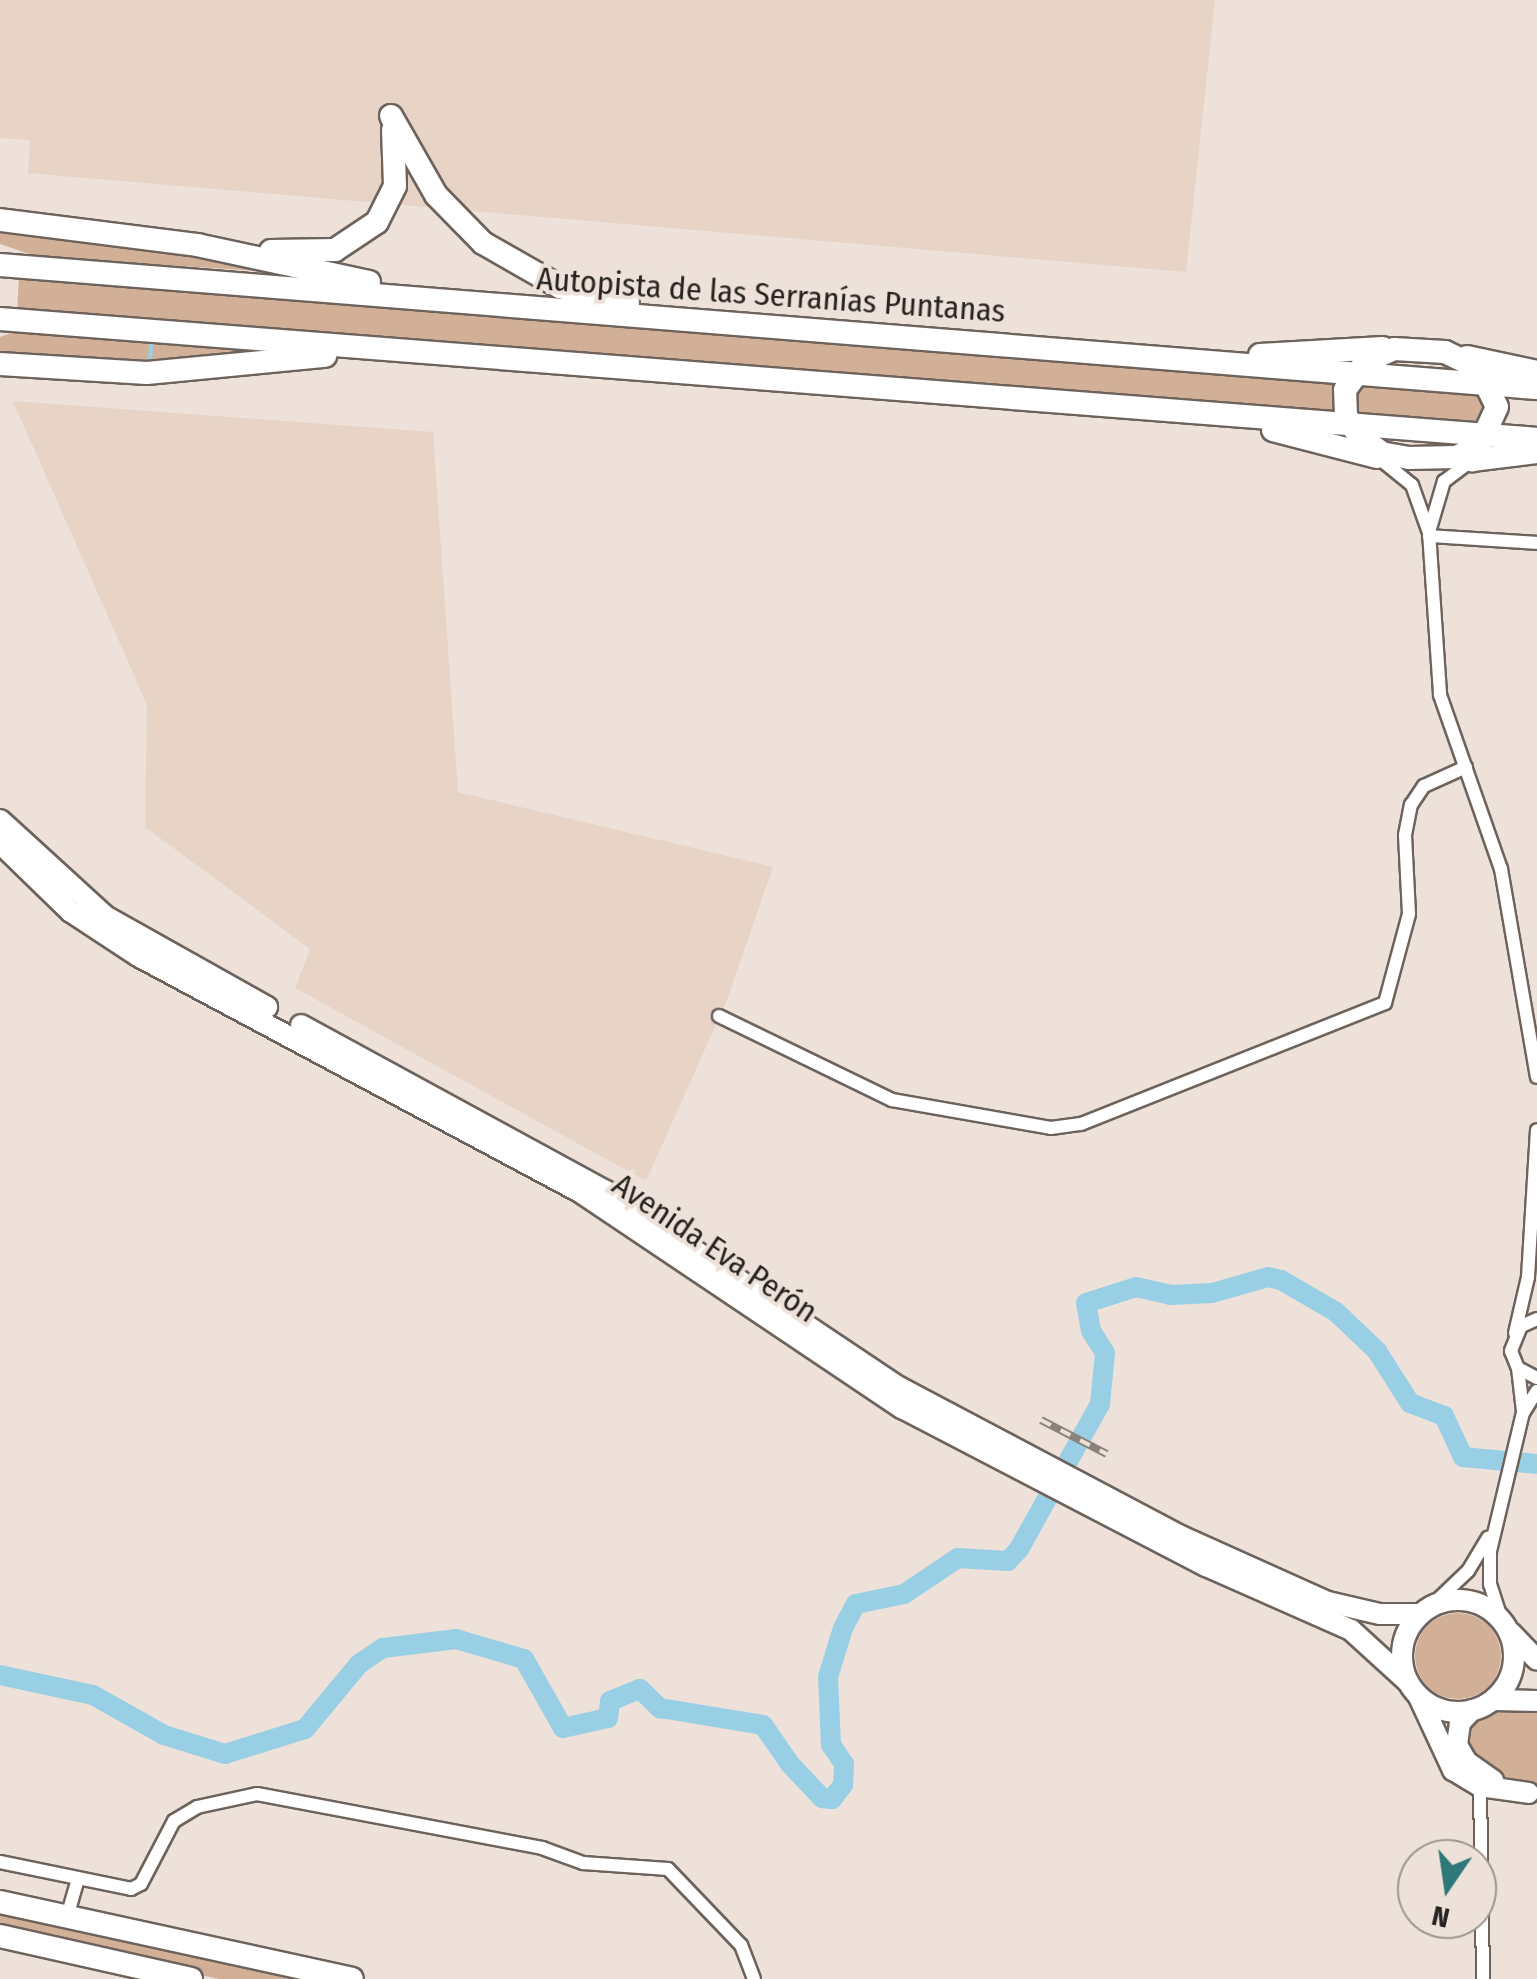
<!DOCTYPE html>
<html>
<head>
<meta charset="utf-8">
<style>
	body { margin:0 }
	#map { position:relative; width:1537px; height:1979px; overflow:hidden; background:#ede1d9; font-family:"Fira Sans Condensed",sans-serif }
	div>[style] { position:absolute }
	.built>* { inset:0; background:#e7d4c7 }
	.green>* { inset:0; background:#d2b098 }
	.round { border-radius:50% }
	.stream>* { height:4px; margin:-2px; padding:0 2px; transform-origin:2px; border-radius:2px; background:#99cfe4 }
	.river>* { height:20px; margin:-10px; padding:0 10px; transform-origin:10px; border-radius:10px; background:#99cfe4 }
	.roads { filter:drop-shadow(2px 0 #6e635c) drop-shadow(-2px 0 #6e635c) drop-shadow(0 2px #6e635c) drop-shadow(0 -2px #6e635c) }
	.minor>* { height:12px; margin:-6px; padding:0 6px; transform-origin:6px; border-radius:6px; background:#fff }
	.primary>* { height:20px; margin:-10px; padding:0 10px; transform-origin:10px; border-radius:10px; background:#fff }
	.primary>.ring { margin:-10px; padding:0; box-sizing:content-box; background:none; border:20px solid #fff; border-radius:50% }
	.trunk>* { height:22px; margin:-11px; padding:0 11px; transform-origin:11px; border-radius:11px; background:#fff }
	.rail>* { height:8px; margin-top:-4px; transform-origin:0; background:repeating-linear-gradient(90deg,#ede1d9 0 11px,#89817c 0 22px); box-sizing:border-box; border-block:2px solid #89817c }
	span { translate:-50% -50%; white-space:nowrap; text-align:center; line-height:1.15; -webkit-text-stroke:8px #ede1d9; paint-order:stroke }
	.street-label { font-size:32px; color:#26221f }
	.north { position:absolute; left:1397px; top:1839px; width:100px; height:100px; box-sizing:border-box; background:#ede1d9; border:2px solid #9d958f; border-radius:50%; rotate:193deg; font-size:28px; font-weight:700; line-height:40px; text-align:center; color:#26221f }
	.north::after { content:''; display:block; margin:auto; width:35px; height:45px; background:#2e7879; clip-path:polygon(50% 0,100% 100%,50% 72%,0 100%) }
</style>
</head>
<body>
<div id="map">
	<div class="built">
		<i style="clip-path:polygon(0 0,1215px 0,1186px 272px,28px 173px,30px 140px,0 138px)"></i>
		<i style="clip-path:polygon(13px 401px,433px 432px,458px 792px,773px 867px,727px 1000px,646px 1181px,295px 988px,310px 949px,145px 827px,147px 705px)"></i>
	</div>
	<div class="green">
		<i style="clip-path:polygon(0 224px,98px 237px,292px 273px,38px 257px,0 244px)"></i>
		<i style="clip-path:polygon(19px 276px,1345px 379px,1340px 418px,17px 313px)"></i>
		<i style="clip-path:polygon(19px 330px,270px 347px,266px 354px,143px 363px,0 356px,0 337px)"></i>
		<i style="clip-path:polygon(1357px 380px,1485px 390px,1486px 425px,1353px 419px)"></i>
		<i class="round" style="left:1415px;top:1613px;width:86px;height:86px"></i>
		<i style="clip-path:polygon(1506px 1707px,1537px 1707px,1537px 1789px,1496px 1778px,1470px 1760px,1461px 1728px,1477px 1712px)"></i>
		<i style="clip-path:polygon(0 1908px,325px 1979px,219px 1979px,99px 1953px,0 1929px)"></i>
	</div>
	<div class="stream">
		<i style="left:150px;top:362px;width:20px;rotate:-87deg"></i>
	</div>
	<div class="river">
		<i style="left:0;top:1675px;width:95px;rotate:12.1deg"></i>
		<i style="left:93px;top:1695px;width:81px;rotate:29.4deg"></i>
		<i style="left:164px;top:1735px;width:64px;rotate:17.3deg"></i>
		<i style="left:225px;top:1754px;width:84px;rotate:-17.4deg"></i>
		<i style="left:305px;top:1729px;width:85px;rotate:-50.3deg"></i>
		<i style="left:359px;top:1664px;width:29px;rotate:-34deg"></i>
		<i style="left:383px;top:1648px;width:74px;rotate:-7deg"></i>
		<i style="left:456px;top:1639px;width:71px;rotate:16.4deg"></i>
		<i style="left:524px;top:1659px;width:79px;rotate:60.5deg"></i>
		<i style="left:563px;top:1728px;width:46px;rotate:-12.5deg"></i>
		<i style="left:608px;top:1718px;width:17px;rotate:-83deg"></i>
		<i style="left:610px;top:1701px;width:32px;rotate:-22deg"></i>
		<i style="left:640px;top:1689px;width:28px;rotate:44deg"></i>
		<i style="left:660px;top:1708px;width:104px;rotate:9.4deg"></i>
		<i style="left:763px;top:1725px;width:47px;rotate:55.3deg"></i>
		<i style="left:790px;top:1764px;width:47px;rotate:46.7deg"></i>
		<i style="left:822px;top:1798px;width:10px;rotate:6deg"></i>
		<i style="left:832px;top:1799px;width:18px;rotate:-52deg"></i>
		<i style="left:843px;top:1785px;width:21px;rotate:-87deg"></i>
		<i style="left:844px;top:1764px;width:23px;rotate:-124deg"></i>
		<i style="left:831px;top:1745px;width:68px;rotate:-92.5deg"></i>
		<i style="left:828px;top:1677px;width:51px;rotate:-73deg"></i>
		<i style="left:843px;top:1628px;width:27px;rotate:-62deg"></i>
		<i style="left:856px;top:1604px;width:49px;rotate:-11.8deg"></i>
		<i style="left:904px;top:1594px;width:65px;rotate:-33.7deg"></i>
		<i style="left:958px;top:1558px;width:50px;rotate:3.4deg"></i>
		<i style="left:1008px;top:1561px;width:16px;rotate:-47deg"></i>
		<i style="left:1019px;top:1549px;width:166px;rotate:-60.8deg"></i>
		<i style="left:1100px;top:1404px;width:51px;rotate:-84.4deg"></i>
		<i style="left:1105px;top:1353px;width:26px;rotate:-122deg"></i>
		<i style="left:1091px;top:1331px;width:28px;rotate:-100deg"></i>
		<i style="left:1086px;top:1303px;width:52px;rotate:-17.7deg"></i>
		<i style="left:1136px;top:1287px;width:36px;rotate:13deg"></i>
		<i style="left:1171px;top:1295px;width:41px;rotate:-2.8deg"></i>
		<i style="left:1212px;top:1293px;width:58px;rotate:-15.9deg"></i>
		<i style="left:1268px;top:1277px;width:13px;rotate:13deg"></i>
		<i style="left:1281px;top:1280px;width:64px;rotate:30.2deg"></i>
		<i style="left:1336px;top:1312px;width:57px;rotate:43.6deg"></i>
		<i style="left:1377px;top:1351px;width:62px;rotate:57.6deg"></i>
		<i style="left:1410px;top:1403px;width:36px;rotate:21deg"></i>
		<i style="left:1444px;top:1416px;width:45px;rotate:65.1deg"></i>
		<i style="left:1463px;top:1457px;width:74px;rotate:5.4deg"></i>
	</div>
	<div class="roads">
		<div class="minor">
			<i style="left:1380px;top:459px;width:41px;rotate:39.1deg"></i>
			<i style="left:1412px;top:485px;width:48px;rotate:70.4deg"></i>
			<i style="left:1471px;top:461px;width:34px;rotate:143deg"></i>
			<i style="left:1444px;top:481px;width:53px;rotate:106.4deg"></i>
			<i style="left:1429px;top:532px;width:163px;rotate:86.1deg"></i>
			<i style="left:1440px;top:695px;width:184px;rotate:70.7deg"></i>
			<i style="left:1501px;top:869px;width:211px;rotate:80.2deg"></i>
			<i style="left:1429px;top:536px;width:108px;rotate:3.7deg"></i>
			<i style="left:719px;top:1016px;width:192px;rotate:25.9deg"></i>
			<i style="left:892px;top:1100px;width:161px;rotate:10deg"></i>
			<i style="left:1051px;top:1128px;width:30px;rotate:-8deg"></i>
			<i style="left:1081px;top:1124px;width:327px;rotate:-21.7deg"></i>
			<i style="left:1385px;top:1003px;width:92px;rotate:-74.9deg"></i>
			<i style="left:1409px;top:914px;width:79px;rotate:-92.9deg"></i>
			<i style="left:1405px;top:835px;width:31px;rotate:-79deg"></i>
			<i style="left:1411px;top:805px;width:23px;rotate:-56deg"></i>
			<i style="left:1424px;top:786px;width:46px;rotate:-24.3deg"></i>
			<i style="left:1537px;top:1319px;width:17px;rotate:156deg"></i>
			<i style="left:1521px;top:1326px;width:27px;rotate:112deg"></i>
			<i style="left:1511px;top:1351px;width:18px;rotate:68deg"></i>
			<i style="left:1518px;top:1368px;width:21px;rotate:28deg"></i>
			<i style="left:1515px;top:1333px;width:57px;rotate:-76.9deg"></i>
			<i style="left:1528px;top:1277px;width:147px;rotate:-86.5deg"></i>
			<i style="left:1518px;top:1368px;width:43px;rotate:83.4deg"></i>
			<i style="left:1430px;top:1607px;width:52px;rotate:-43.5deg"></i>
			<i style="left:1468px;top:1571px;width:39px;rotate:-59deg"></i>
			<i style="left:1502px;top:1621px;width:39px;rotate:-108deg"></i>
			<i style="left:1490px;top:1584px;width:33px;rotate:-90deg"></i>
			<i style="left:1490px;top:1551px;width:142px;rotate:-76.6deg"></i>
			<i style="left:1523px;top:1413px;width:26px;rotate:-58deg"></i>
			<i style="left:1480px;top:1786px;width:193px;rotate:89.1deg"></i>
			<i style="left:0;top:1862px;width:134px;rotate:11.6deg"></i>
			<i style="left:131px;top:1889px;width:11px;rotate:-27deg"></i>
			<i style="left:141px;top:1884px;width:71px;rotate:-62.4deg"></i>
			<i style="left:174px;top:1821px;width:27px;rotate:-31deg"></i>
			<i style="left:197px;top:1807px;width:61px;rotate:-12.2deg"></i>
			<i style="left:257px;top:1794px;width:290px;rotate:10.7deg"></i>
			<i style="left:542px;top:1848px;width:44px;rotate:20.1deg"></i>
			<i style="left:583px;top:1863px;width:85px;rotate:4deg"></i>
			<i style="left:668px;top:1869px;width:105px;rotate:46.2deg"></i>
			<i style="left:741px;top:1945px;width:36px;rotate:69deg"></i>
			<i style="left:67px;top:1917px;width:40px;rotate:-74deg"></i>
		</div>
		<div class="primary">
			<i style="left:0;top:820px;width:142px;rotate:42.4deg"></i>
			<i style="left:105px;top:916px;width:186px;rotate:29.3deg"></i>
			<i style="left:0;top:843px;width:99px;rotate:44.2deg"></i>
			<i style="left:71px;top:912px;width:80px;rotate:33.3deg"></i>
			<i style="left:138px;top:956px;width:501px;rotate:28.1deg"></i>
			<i style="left:580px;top:1192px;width:388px;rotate:33.9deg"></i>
			<i style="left:902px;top:1408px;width:343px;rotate:27.5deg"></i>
			<i style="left:1206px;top:1566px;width:158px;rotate:23.8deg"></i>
			<i style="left:1351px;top:1630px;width:77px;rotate:42.4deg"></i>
			<i style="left:301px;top:1025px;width:347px;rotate:28.6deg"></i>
			<i style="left:606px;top:1191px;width:353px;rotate:33.8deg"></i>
			<i style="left:899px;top:1387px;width:319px;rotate:27.9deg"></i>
			<i style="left:1181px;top:1536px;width:161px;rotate:24.2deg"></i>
			<i style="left:1328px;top:1602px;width:53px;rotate:13deg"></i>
			<i style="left:1380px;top:1614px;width:40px"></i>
			<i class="ring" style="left:1402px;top:1600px;width:92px;height:92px"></i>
			<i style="left:1511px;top:1633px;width:37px;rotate:46deg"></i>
			<i style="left:1419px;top:1697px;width:81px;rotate:65deg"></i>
			<i style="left:1453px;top:1770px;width:31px;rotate:31deg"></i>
			<i style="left:1480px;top:1786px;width:49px;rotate:8.1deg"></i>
			<i style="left:1494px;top:1700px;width:43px;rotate:1.3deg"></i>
			<i style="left:1472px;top:1710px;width:18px;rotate:133deg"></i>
			<i style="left:1460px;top:1723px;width:22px;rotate:98deg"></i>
			<i style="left:1457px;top:1745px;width:20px;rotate:60deg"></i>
			<i style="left:1467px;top:1762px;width:32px;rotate:35deg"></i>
		</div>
		<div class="trunk">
			<i style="left:391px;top:116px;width:91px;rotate:60.3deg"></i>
			<i style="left:436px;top:195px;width:67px;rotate:45.6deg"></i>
			<i style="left:483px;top:243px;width:89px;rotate:29.7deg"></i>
			<i style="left:560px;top:287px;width:70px;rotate:13.2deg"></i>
			<i style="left:0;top:220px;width:199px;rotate:7.2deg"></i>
			<i style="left:197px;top:245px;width:176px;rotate:12.1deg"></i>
			<i style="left:271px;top:251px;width:64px;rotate:-0.9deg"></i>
			<i style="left:335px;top:250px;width:50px;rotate:-33.7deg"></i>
			<i style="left:377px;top:222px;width:40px;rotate:-63.4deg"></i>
			<i style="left:395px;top:186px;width:56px;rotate:-92deg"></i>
			<i style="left:0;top:265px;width:1542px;rotate:4.58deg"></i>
			<i style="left:0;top:319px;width:1542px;rotate:4.46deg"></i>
			<i style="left:1394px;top:349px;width:51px;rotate:3.4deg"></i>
			<i style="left:1445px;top:352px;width:37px;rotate:26deg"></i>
			<i style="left:1478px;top:368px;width:43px;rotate:64deg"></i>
			<i style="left:1497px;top:407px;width:43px;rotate:114.8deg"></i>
			<i style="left:1479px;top:446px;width:25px;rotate:154deg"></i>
			<i style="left:1456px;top:457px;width:47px;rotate:178.8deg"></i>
			<i style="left:1409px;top:458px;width:27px;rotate:-170deg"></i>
			<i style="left:1382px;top:453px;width:30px;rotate:-143deg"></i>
			<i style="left:1358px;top:435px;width:22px;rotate:-122deg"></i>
			<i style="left:1346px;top:416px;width:26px;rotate:-92deg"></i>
			<i style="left:1345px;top:390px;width:34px;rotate:-54deg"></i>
			<i style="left:1365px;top:362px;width:32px;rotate:-24deg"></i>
			<i style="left:1260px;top:355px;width:123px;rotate:-3.3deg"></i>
			<i style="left:1467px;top:357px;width:72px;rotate:12.1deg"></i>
			<i style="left:0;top:364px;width:147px;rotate:3.5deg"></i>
			<i style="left:147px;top:373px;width:179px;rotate:-5.5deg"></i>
			<i style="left:1273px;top:430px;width:107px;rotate:14.6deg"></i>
			<i style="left:1469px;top:452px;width:9px;rotate:69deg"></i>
			<i style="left:1472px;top:460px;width:65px;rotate:-7deg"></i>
			<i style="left:0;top:1902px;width:360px;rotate:12.3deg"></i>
			<i style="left:0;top:1936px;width:196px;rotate:12.7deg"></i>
		</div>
	</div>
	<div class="rail">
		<i style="left:1041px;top:1420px;width:74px;rotate:27.3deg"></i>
	</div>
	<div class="street-label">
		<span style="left:771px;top:295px;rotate:4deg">Autopista de las Serranías Puntanas</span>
		<span style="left:715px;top:1248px;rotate:34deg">Avenida Eva Perón</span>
	</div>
	<div class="north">N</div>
</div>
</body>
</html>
